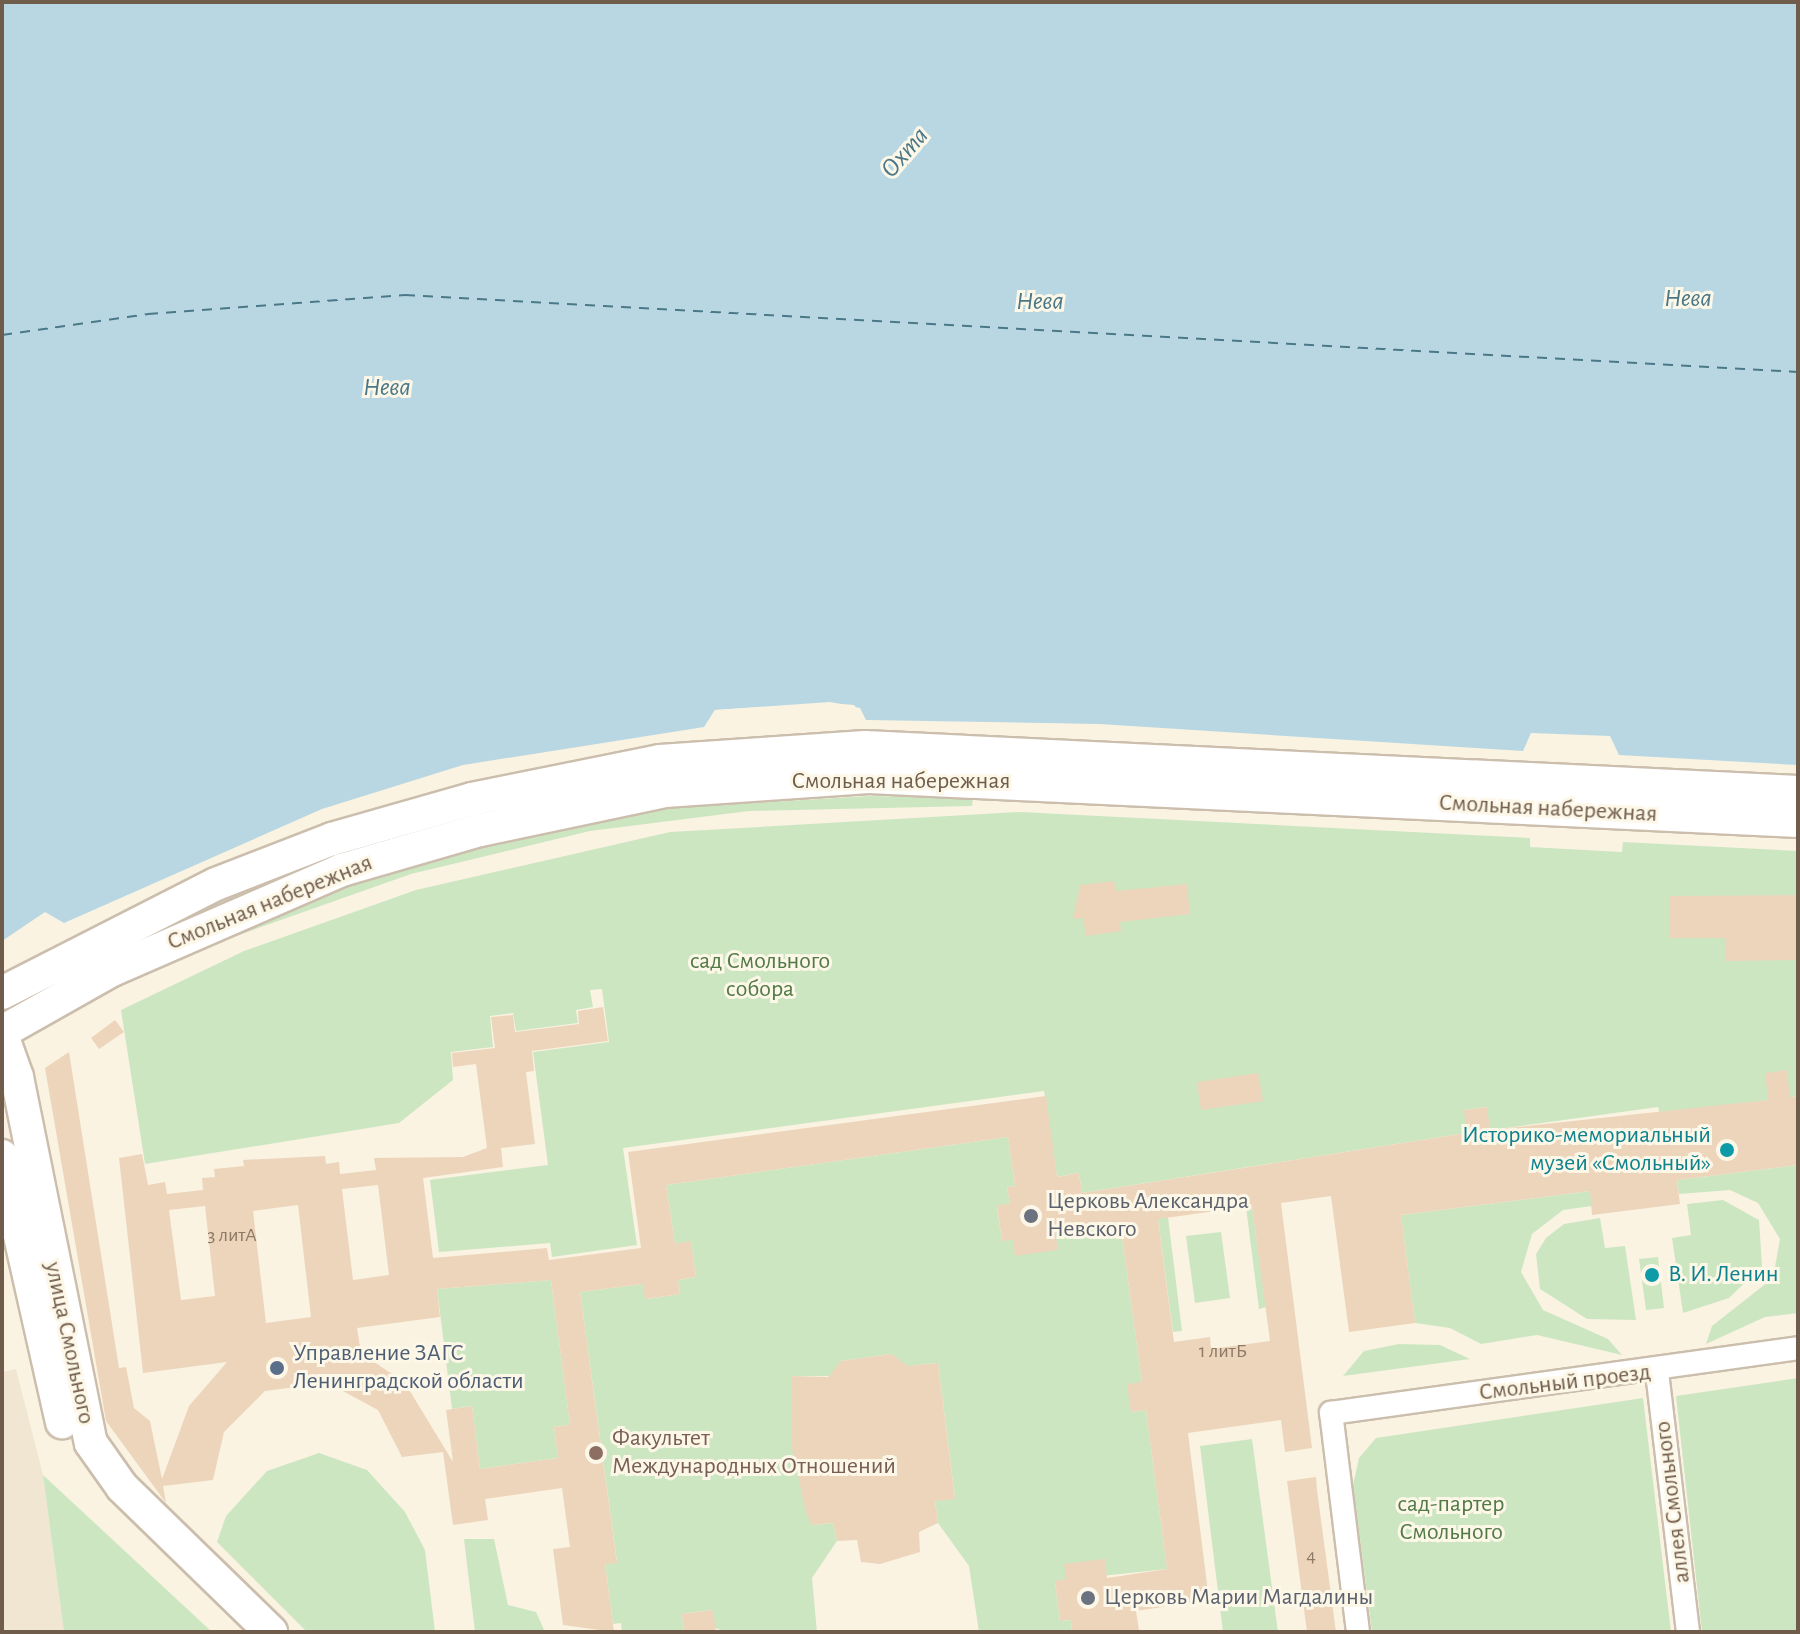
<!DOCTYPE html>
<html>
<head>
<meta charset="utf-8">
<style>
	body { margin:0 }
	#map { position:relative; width:1800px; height:1634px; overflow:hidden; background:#faf3e2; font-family:"Alegreya Sans",sans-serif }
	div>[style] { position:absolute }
	.residential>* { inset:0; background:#f1e6d1 }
	.green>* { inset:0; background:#cde6c2 }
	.water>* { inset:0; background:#b9d7e2 }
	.pier>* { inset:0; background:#faf3e2 }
	.ferry>* { height:2px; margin-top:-1px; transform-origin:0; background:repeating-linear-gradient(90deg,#4a7888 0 10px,transparent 0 18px) }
	.building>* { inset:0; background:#edd5bc }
	.roads { filter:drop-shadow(2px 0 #ccbead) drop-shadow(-2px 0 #ccbead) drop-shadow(0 2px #ccbead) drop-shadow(0 -2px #ccbead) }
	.street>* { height:22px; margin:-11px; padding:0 11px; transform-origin:11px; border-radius:11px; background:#fff }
	.secondary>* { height:32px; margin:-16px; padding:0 16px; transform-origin:16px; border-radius:16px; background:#fff }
	.dots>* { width:22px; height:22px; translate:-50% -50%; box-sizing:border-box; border:4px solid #fdf7e8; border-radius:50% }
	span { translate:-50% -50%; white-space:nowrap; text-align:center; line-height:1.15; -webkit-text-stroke:6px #fdf7e8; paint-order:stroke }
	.number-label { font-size:20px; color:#8f7a67 }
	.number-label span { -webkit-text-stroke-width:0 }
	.street-label { font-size:24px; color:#705c4b }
	.park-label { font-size:24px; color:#517a47 }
	.culture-label { font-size:24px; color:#0d838f }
	.right { translate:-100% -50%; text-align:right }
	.left { translate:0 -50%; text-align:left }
	.worship-label { font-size:24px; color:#5b616d }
	.service-label { font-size:24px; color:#4e5e75 }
	.education-label { font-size:24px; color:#785e54 }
	.water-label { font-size:26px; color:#4a7888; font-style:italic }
	.frame { position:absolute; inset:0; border:4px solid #705c4b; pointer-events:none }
</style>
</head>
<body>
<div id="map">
	<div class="residential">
		<i style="clip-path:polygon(16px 1369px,43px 1475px,64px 1632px,2px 1632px,2px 1372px)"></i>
	</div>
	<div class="green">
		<i style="clip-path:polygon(869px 796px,973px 798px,972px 806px,749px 811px,590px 831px,411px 874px,154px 965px,346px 884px,484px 844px,668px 808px)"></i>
		<i style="clip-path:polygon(1020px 812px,1530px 838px,1530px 847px,1622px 852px,1623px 842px,1798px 851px,1798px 1096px,1784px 1098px,1787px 1071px,1776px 1099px,1660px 1115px,1658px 1107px,1484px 1131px,1487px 1107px,1464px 1110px,1473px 1132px,1082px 1193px,1079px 1173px,1057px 1177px,1044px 1091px,623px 1148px,637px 1245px,552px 1257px,550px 1243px,439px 1252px,430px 1180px,548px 1165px,533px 1052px,609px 1042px,602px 989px,590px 990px,593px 1007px,576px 1010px,578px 1023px,516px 1031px,513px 1013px,490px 1016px,493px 1047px,451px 1052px,453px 1080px,399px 1123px,145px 1164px,121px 1010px,244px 951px,416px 890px,670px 832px)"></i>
		<i style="clip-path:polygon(1008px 1137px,1015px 1186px,1007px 1187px,1010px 1204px,997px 1206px,1002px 1241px,1120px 1222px,1142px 1382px,1131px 1412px,1146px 1410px,1167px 1569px,1055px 1581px,1060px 1621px,1071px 1620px,1072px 1632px,979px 1632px,969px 1566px,938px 1523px,935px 1501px,955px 1498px,938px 1363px,902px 1367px,891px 1354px,841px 1361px,833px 1376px,792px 1376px,812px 1525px,833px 1523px,837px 1541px,812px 1578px,817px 1632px,727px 1632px,715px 1628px,712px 1610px,682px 1614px,684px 1632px,622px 1632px,621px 1623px,613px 1624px,605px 1564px,617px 1562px,580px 1292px,643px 1284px,646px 1299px,680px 1294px,678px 1280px,696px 1277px,691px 1242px,675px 1244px,666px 1185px)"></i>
		<i style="clip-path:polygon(1798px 1165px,1798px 1313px,1765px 1317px,1706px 1344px,1712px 1326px,1773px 1278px,1780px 1239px,1758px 1203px,1730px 1190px,1679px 1194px,1677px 1180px)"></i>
		<i style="clip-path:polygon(1590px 1191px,1592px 1206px,1563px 1210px,1532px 1234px,1521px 1272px,1543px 1310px,1608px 1339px,1622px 1355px,1537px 1335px,1481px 1344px,1450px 1328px,1415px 1323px,1401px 1215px)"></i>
		<i style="clip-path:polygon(1723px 1200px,1759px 1220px,1762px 1266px,1729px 1298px,1683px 1313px,1672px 1238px,1691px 1235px,1687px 1204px)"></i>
		<i style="clip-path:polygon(1252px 1206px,1266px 1307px,1259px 1309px,1246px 1207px)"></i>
		<i style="clip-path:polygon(1168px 1217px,1182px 1331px,1173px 1332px,1158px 1219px)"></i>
		<i style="clip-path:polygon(1600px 1218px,1605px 1248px,1625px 1246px,1636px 1320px,1587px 1319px,1540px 1289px,1536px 1254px,1546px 1238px,1564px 1224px)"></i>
		<i style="clip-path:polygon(1221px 1232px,1230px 1298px,1195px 1303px,1186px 1236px)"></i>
		<i style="clip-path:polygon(1658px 1257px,1664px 1308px,1646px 1310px,1639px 1259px)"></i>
		<i style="clip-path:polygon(551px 1280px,570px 1425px,554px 1427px,558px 1458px,480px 1469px,472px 1406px,452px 1409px,437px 1289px)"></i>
		<i style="clip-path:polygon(1399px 1344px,1440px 1345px,1470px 1359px,1343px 1376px,1364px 1351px)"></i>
		<i style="clip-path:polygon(1798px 1378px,1798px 1632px,1702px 1632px,1676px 1396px)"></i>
		<i style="clip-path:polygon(1643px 1398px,1671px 1632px,1372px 1632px,1353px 1485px,1359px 1458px,1376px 1438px)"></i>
		<i style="clip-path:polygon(1252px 1439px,1278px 1632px,1223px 1632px,1200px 1446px)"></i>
		<i style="clip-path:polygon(319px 1453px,367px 1470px,405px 1512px,425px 1550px,435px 1632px,307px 1632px,217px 1542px,226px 1516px,267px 1471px)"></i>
		<i style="clip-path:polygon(43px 1475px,212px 1632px,64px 1632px)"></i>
		<i style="clip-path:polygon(464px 1539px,494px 1539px,508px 1605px,536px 1612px,545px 1632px,475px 1632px)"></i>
	</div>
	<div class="water">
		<i style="clip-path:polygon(2px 2px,1798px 2px,1798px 765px,1619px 755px,1610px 736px,1531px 733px,1523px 751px,1099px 724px,866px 720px,854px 705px,830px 703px,715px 710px,704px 727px,463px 765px,322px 809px,64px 923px,45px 912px,2px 941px)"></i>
	</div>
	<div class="pier">
		<i style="clip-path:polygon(830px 702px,860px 708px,866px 720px,853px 709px,826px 707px,744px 710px,712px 715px,704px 727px,715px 710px)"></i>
	</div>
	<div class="ferry">
		<i style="left:2px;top:335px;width:148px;rotate:-8.2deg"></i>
		<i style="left:148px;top:314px;width:258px;rotate:-4.2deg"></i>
		<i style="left:405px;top:295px;width:1395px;rotate:3.16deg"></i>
	</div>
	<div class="building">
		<i style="clip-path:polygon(1114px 881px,1116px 891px,1187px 884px,1190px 914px,1120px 922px,1121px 931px,1086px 936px,1083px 918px,1073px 919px,1080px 885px)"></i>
		<i style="clip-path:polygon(1798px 895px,1798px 960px,1726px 961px,1726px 938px,1670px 938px,1669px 896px)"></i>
		<i style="clip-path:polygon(evenodd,603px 1007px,608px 1041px,532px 1051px,534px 1071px,526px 1072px,535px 1144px,501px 1148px,503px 1167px,423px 1178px,433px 1258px,547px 1248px,549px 1260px,641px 1248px,628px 1152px,1046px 1096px,1057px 1177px,1079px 1173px,1082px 1193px,1467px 1133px,1464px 1110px,1487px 1107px,1490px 1130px,1768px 1100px,1765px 1073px,1787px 1070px,1790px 1097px,1798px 1096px,1798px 1165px,1677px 1180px,1680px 1204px,1592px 1215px,1590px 1191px,1401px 1215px,1415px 1323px,1349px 1332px,1331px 1196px,1281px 1203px,1312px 1448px,1285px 1452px,1281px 1420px,1188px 1433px,1209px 1600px,1136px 1611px,1139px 1630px,1072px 1632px,1071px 1620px,1060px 1621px,1055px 1581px,1066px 1579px,1064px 1564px,1105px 1559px,1107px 1578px,1167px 1569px,1146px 1410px,1131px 1412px,1127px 1384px,1142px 1382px,1120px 1222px,1055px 1231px,1058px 1250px,1015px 1256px,1013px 1240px,1002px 1241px,997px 1205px,1010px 1204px,1007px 1187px,1015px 1186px,1008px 1137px,666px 1185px,675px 1244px,691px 1241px,696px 1277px,678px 1280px,680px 1294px,645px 1299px,643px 1284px,580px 1292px,617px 1563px,605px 1564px,614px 1632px,563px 1625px,553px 1549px,570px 1547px,562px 1488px,485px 1499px,488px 1520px,453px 1525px,443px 1452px,402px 1457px,378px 1410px,328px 1383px,265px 1391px,224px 1432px,213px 1480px,163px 1486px,166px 1503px,106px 1421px,45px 1068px,69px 1052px,119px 1368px,126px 1367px,134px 1408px,150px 1421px,162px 1479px,189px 1406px,227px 1362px,143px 1373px,119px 1158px,142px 1154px,148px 1185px,165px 1182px,167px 1194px,203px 1190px,202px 1178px,215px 1177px,214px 1169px,244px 1166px,243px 1160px,325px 1156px,326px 1164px,339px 1162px,340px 1174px,376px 1170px,374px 1158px,463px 1157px,487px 1148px,476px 1064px,453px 1067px,452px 1053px,495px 1048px,491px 1017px,513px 1015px,515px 1032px,579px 1024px,578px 1011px,603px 1007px,378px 1185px,389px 1275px,353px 1280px,342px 1189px,378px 1185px,603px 1007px,298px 1205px,311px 1317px,266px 1323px,253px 1211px,298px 1205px,603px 1007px,205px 1206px,215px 1296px,181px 1300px,169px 1210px,205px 1206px,603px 1007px,1252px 1206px,1270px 1341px,1211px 1349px,1210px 1337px,1174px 1342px,1158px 1219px,1252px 1206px,603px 1007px,551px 1280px,570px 1425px,554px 1427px,558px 1458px,480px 1469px,472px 1406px,446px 1410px,453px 1462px,405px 1383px,361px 1353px,357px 1328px,440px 1317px,437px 1289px,551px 1280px)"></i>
		<i style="clip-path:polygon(115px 1020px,124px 1032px,99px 1049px,91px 1038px)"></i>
		<i style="clip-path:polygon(1258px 1073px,1263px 1101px,1201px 1110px,1197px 1082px)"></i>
		<i style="clip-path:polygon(891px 1354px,908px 1366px,938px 1363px,955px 1499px,935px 1501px,938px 1523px,919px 1532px,920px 1552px,880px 1564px,861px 1562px,857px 1540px,837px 1541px,833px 1523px,812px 1525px,806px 1513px,792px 1448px,792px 1376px,828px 1377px,841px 1361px)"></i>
		<i style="clip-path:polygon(1316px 1477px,1317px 1490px,1336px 1632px,1307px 1632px,1287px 1481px)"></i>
		<i style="clip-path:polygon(713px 1610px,716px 1632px,684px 1632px,682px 1614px)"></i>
	</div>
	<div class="roads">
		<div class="street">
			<i style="left:1657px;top:1372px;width:262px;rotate:83.2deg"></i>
			<i style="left:1358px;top:1632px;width:221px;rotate:-97deg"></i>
			<i style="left:1331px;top:1413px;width:472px;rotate:-7.9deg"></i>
		</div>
		<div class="secondary">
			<i style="left:2px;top:993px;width:240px;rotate:-27deg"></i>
			<i style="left:216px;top:884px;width:124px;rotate:-21.2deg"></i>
			<i style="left:332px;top:839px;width:146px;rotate:-15.9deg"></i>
			<i style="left:472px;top:799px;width:192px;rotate:-11.4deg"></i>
			<i style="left:660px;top:761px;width:205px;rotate:-3.9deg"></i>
			<i style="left:865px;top:747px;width:934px;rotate:2.76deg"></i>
			<i style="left:2px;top:1032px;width:126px;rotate:-29.4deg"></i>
			<i style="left:112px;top:970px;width:251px;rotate:-23.5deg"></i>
			<i style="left:342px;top:870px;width:144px;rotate:-16.2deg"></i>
			<i style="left:480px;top:830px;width:189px;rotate:-11.9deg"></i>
			<i style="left:665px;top:791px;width:204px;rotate:-3.9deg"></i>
			<i style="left:869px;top:777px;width:930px;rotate:2.71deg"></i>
			<i style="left:2px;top:1035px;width:45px;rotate:70.3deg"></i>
			<i style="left:17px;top:1077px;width:373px;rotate:78.6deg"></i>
			<i style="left:91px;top:1443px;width:54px;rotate:54.8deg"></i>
			<i style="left:122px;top:1487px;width:208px;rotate:44.2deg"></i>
			<i style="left:2px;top:1156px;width:273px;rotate:77.3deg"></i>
		</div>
	</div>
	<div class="dots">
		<i style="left:1727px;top:1150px;background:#0f9aa8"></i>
		<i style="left:1031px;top:1216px;background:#6b7280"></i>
		<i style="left:1652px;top:1275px;background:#0f9aa8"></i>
		<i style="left:277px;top:1368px;background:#5c6f8a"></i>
		<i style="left:596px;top:1453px;background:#8d6e63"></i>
		<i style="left:1088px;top:1598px;background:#6b7280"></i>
	</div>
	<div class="number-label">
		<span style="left:232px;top:1235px">3 литА</span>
		<span style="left:1223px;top:1351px">1 литБ</span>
		<span style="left:1311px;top:1556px">4</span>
	</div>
	<div class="street-label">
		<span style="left:901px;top:782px">Смольная набережная</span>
		<span style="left:1548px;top:809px;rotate:3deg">Смольная набережная</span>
		<span style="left:270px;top:903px;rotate:-22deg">Смольная набережная</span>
		<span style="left:69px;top:1343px;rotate:78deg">улица Смольного</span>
		<span style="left:1565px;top:1383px;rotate:-7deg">Смольный проезд</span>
		<span style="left:1673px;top:1502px;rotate:-97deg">аллея Смольного</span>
	</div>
	<div class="park-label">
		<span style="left:760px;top:976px">сад Смольного<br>собора</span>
		<span style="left:1451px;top:1519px">сад-партер<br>Смольного</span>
	</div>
	<div class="culture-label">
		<span class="right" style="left:1711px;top:1150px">Историко-мемориальный<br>музей «Смольный»</span>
		<span class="left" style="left:1668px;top:1275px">В. И. Ленин</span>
	</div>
	<div class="worship-label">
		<span class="left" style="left:1047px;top:1216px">Церковь Александра<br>Невского</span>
		<span class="left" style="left:1104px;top:1598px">Церковь Марии Магдалины</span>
	</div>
	<div class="service-label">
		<span class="left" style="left:293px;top:1368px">Управление ЗАГС<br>Ленинградской области</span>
	</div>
	<div class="education-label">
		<span class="left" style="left:612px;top:1453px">Факультет<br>Международных Отношений</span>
	</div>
	<div class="water-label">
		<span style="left:905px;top:153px;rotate:-49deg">Охта</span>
		<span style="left:1688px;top:299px">Нева</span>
		<span style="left:1040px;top:302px">Нева</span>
		<span style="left:387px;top:388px">Нева</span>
	</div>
	<div class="frame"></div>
</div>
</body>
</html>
